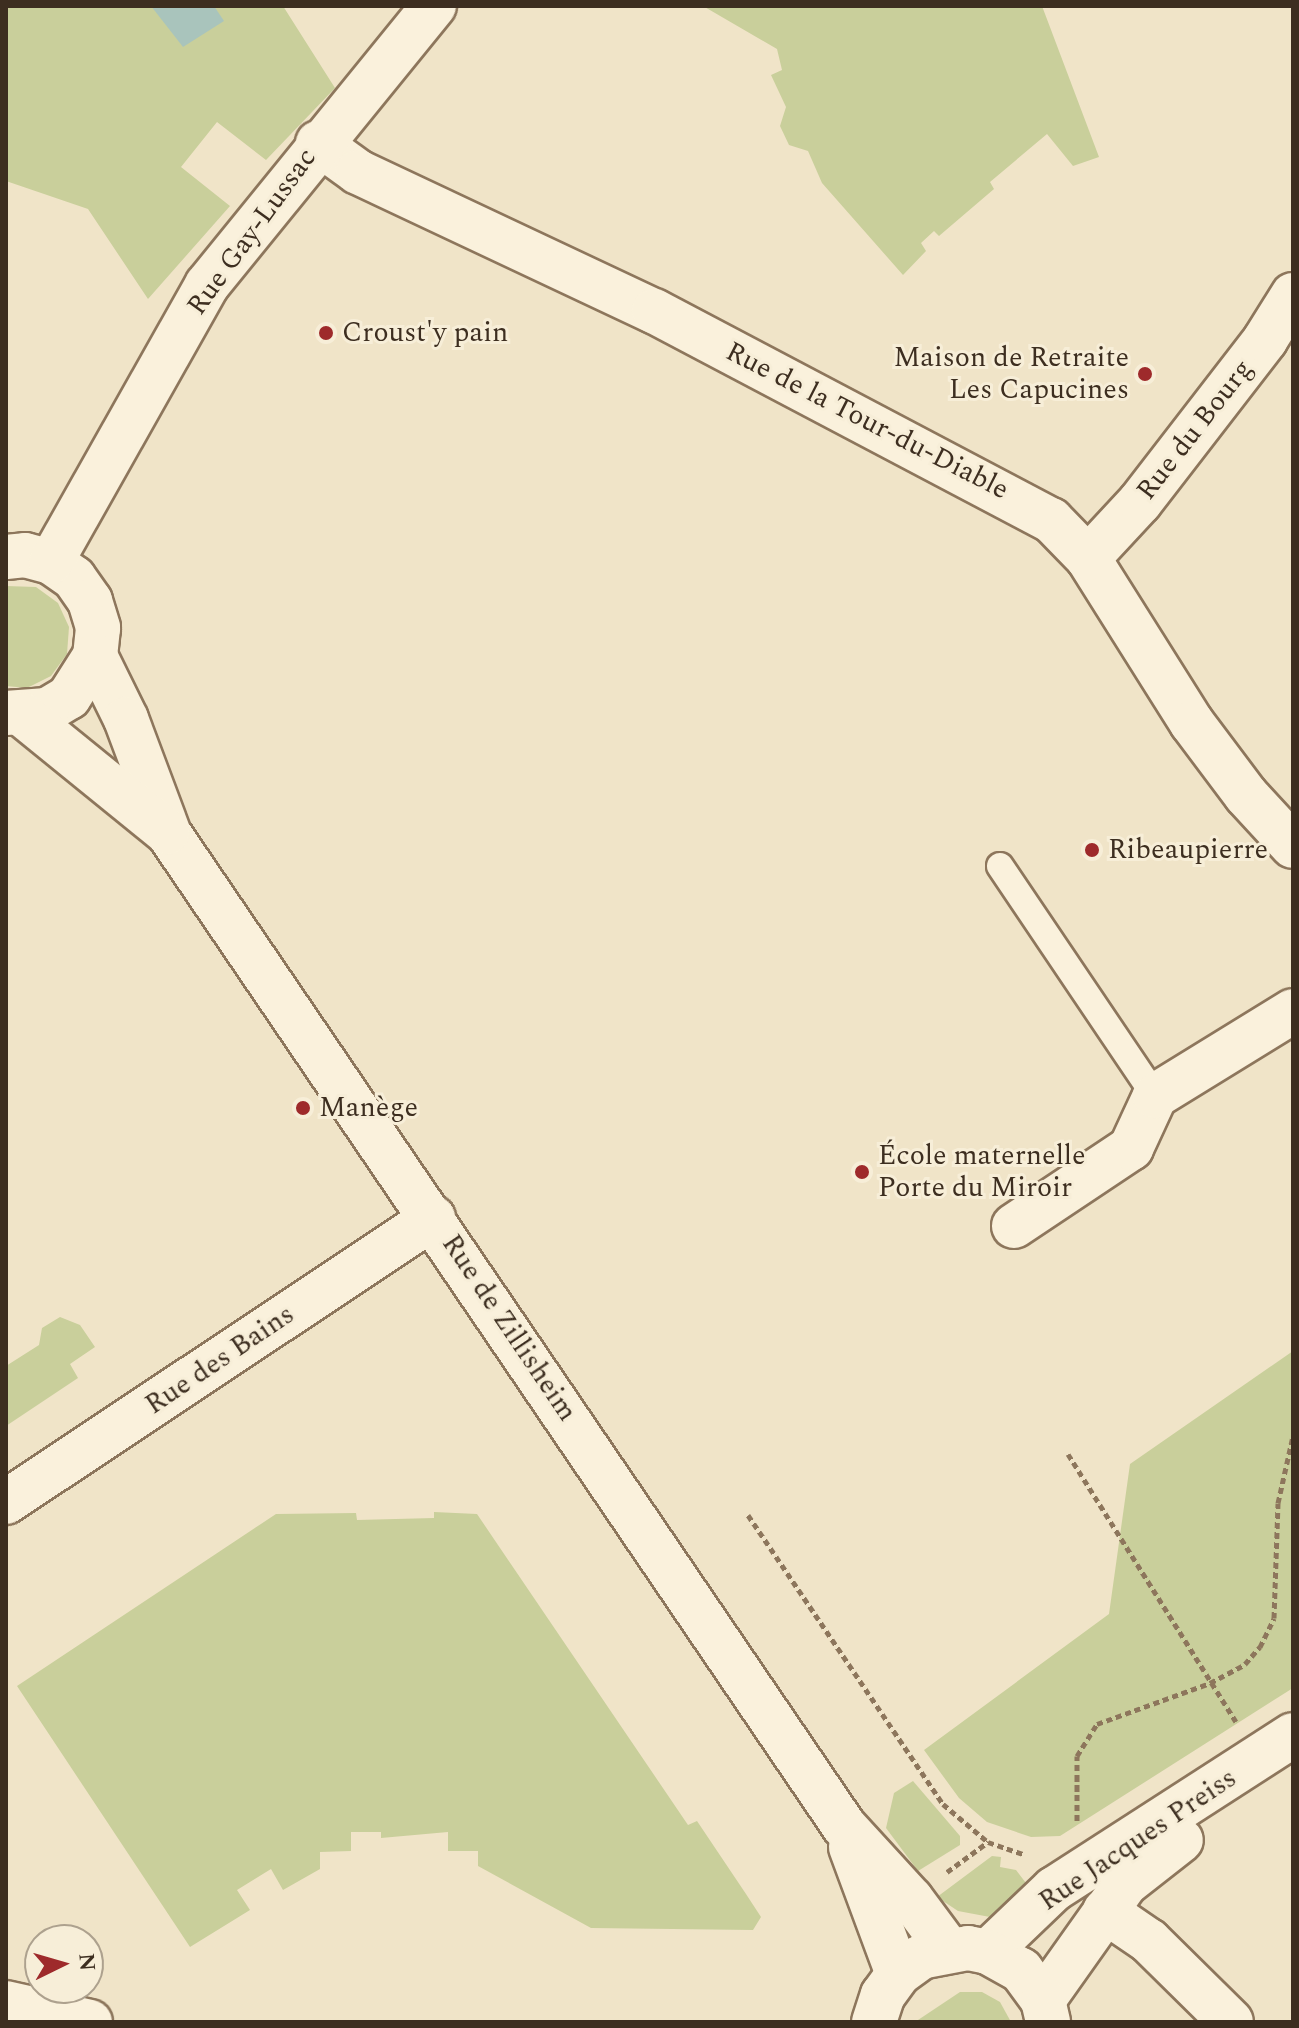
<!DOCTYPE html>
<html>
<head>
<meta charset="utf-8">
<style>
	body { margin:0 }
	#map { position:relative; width:1299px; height:2028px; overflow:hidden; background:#f0e4c8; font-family:Spectral,serif }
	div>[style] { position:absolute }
	.green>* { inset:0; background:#c9cf9b }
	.water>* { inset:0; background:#a9c4bc }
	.path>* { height:5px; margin-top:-2.5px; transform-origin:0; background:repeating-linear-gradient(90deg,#8d765c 0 6px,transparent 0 10px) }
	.roads { filter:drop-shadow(2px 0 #8d765c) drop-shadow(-2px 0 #8d765c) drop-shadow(0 2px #8d765c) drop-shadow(0 -2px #8d765c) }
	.service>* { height:26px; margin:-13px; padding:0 13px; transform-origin:13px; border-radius:13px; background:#faf1dc }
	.minor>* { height:44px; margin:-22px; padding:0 22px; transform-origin:22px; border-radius:22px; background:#faf1dc }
	.tertiary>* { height:44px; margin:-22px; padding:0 22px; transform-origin:22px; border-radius:22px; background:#faf1dc }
	.secondary>* { height:44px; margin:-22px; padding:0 22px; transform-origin:22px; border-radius:22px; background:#faf1dc }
	.dots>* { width:22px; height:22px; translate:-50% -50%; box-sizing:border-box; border:4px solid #f7eed8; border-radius:50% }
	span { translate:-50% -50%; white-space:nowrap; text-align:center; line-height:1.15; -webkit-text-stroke:6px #f7eed8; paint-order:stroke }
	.street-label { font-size:28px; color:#3d2e20 }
	.poi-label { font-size:28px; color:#3d2e20 }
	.left { translate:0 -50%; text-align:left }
	.right { translate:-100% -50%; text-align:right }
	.frame { position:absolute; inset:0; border:8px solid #3d2e20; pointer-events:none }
	.north { position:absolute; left:24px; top:1924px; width:80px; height:80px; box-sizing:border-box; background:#f7eed8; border:2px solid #ada18e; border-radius:50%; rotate:85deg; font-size:22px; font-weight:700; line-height:32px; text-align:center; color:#3d2e20 }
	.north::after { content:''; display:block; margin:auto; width:28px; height:36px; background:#9e2a2b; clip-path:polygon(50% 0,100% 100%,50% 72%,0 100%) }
</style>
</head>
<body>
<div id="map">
	<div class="green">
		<i style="clip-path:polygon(6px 6px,283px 6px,335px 88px,266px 160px,217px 122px,181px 167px,230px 206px,148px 299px,88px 209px,6px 181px)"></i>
		<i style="clip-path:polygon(703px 6px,1042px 6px,1099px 157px,1073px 166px,1047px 134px,990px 182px,994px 189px,939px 236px,934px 231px,921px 243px,926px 251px,903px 275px,822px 183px,808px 151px,789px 145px,780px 126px,786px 107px,771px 75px,782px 70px,777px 49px)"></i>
		<i style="clip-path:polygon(6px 586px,36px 587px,58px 603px,69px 627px,67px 654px,51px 676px,27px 688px,6px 686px)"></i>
		<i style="clip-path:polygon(60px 1317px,80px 1325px,95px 1347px,70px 1364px,78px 1378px,6px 1426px,6px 1366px,39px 1345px,42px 1328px)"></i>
		<i style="clip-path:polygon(1293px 1351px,1293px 1688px,1060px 1836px,1031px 1837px,987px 1822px,959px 1798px,924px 1750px,1109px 1614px,1130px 1464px)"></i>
		<i style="clip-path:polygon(434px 1512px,477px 1514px,688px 1825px,697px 1821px,746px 1894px,761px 1917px,753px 1930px,591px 1928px,478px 1866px,478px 1851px,448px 1851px,448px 1832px,381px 1838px,381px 1832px,351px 1832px,351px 1851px,320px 1852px,320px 1869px,283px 1890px,271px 1869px,237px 1890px,250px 1910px,190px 1947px,17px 1686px,276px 1514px,356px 1513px,357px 1520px,434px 1518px)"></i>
		<i style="clip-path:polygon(913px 1781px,960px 1836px,960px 1845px,918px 1871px,886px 1828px,894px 1793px)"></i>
		<i style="clip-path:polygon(992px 1856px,1001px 1857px,1000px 1867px,1016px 1870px,1029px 1887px,990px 1917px,958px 1911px,937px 1897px)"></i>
		<i style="clip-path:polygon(960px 1992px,982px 1992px,1000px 2002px,1011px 2022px,915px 2022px)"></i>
	</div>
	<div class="water">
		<i style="clip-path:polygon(151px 6px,214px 6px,224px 21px,183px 47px)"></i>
	</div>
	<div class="path">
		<i style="left:1068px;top:1454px;width:316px;rotate:57.9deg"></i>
		<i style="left:748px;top:1515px;width:349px;rotate:56deg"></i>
		<i style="left:943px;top:1804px;width:59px;rotate:40.2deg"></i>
		<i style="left:988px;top:1842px;width:39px;rotate:19deg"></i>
		<i style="left:1077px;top:1821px;width:65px;rotate:-90deg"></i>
		<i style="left:1077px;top:1756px;width:38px;rotate:-58deg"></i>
		<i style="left:1097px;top:1724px;width:120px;rotate:-19.9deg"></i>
		<i style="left:1210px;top:1683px;width:40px;rotate:-28deg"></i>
		<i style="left:1245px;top:1664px;width:23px;rotate:-49deg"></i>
		<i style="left:1260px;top:1647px;width:32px;rotate:-64deg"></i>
		<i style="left:1274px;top:1618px;width:115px;rotate:-88deg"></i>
		<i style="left:1278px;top:1503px;width:69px;rotate:-77.4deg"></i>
		<i style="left:947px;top:1872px;width:51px;rotate:-36.2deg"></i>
	</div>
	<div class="roads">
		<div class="service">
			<i style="left:1000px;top:866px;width:277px;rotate:56deg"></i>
		</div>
		<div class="minor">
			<i style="left:318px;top:143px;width:49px;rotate:35.9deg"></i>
			<i style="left:358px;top:172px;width:327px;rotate:25.2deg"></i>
			<i style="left:654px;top:311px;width:449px;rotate:27.8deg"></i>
			<i style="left:1051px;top:520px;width:53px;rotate:45.8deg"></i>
			<i style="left:1088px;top:558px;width:195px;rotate:57.8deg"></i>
			<i style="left:1192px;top:723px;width:90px;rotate:53.1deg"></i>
			<i style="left:1246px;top:795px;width:69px;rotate:47.3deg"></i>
			<i style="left:1088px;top:558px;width:76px;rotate:-47.1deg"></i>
			<i style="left:1140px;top:502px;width:205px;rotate:-52.3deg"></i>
			<i style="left:1265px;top:340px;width:53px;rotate:-58.1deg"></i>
			<i style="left:1014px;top:1226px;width:141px;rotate:-33.7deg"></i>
			<i style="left:1131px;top:1148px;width:57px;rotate:-65.2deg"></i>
			<i style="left:1155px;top:1096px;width:162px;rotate:-31.6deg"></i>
			<i style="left:6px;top:1502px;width:513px;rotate:-33.63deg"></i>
			<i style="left:1105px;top:1911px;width:53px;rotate:34.3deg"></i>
			<i style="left:1149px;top:1941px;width:115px;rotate:44.6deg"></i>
			<i style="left:6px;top:2003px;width:86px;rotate:12.7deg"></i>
		</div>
		<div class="tertiary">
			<i style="left:6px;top:557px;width:19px;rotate:-6deg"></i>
			<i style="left:25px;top:555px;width:27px;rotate:15deg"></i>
			<i style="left:51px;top:562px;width:28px;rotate:35deg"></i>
			<i style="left:74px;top:578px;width:28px;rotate:55deg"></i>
			<i style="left:90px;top:601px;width:28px;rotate:73deg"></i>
			<i style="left:98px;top:628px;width:28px;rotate:96deg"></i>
			<i style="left:95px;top:656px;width:49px;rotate:122.4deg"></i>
			<i style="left:69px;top:697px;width:26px;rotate:149deg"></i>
			<i style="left:47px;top:710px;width:41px;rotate:175.8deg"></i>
			<i style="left:51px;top:562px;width:318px;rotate:-60.6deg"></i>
			<i style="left:207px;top:285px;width:360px;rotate:-50.9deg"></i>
			<i style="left:95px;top:656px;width:70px;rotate:63.8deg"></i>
			<i style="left:126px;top:719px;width:123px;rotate:69.5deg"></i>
			<i style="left:169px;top:834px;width:1200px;rotate:55.77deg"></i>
			<i style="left:844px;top:1826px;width:99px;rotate:47.5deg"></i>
			<i style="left:911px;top:1899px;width:62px;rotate:53.5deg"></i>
			<i style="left:23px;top:715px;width:186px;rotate:39.1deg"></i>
			<i style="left:851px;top:1847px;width:135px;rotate:69.7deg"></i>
		</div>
		<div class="secondary">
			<i style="left:988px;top:1952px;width:91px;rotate:-43.7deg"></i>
			<i style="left:1054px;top:1889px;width:284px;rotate:-32.8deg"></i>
			<i style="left:1043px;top:2000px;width:142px;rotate:-54.7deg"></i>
			<i style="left:1125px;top:1884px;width:71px;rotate:-38.2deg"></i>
			<i style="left:874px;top:2022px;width:28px;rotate:-72deg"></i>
			<i style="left:883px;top:1995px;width:26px;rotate:-54deg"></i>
			<i style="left:898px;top:1974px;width:29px;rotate:-36deg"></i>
			<i style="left:921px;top:1957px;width:48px;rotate:-10.8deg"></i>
			<i style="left:968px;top:1948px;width:20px;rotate:11deg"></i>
			<i style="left:988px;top:1952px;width:38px;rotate:29deg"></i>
			<i style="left:1021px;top:1970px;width:37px;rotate:54deg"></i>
			<i style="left:1043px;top:2000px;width:23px;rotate:77deg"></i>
		</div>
	</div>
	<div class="dots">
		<i style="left:326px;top:333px;background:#9e2a2b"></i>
		<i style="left:1145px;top:374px;background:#9e2a2b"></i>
		<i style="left:1092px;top:850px;background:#9e2a2b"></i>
		<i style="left:303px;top:1108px;background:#9e2a2b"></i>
		<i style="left:862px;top:1172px;background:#9e2a2b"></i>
	</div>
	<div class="street-label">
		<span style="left:252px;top:232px;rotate:-54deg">Rue Gay-Lussac</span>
		<span style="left:867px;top:421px;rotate:27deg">Rue de la Tour-du-Diable</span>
		<span style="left:1195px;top:430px;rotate:-52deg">Rue du Bourg</span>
		<span style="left:509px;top:1328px;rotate:56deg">Rue de Zillisheim</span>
		<span style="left:220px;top:1360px;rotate:-34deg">Rue des Bains</span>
		<span style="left:1138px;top:1840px;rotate:-34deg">Rue Jacques Preiss</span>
	</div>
	<div class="poi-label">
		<span class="left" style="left:342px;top:333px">Croust'y pain</span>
		<span class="right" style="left:1129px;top:374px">Maison de Retraite<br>Les Capucines</span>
		<span class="left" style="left:1108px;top:850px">Ribeaupierre</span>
		<span class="left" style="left:319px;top:1108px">Manège</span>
		<span class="left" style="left:878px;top:1172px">École maternelle<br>Porte du Miroir</span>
	</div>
	<div class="frame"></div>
	<div class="north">N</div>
</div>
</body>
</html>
